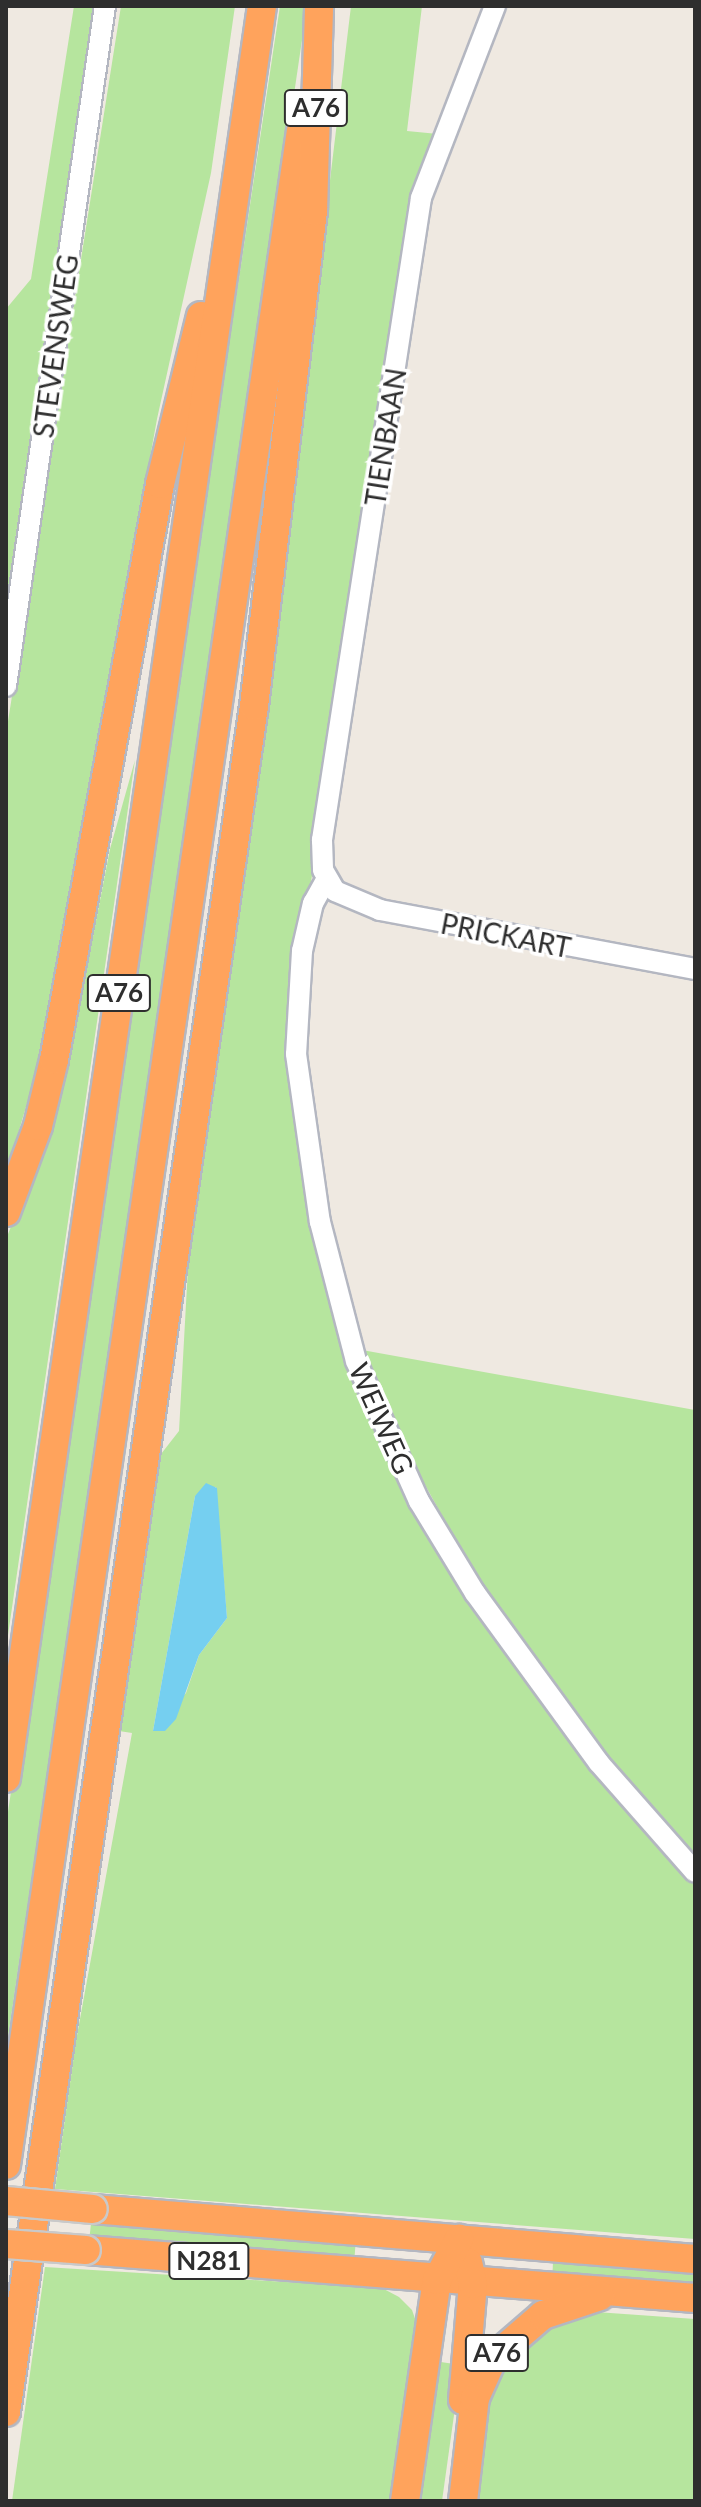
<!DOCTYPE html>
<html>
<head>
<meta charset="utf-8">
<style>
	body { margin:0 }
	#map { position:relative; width:701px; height:2507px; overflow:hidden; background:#efe9e1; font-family:Lato,sans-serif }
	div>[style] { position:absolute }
	.green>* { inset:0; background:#b6e59e }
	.water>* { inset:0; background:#75cff0 }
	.roads { filter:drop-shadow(2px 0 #b4b7c1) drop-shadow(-2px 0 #b4b7c1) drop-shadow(0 2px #b4b7c1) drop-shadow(0 -2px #b4b7c1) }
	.minor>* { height:20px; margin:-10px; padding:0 10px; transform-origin:10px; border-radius:10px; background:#fff }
	.highway>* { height:28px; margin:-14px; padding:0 14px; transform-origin:14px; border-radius:14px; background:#ffa35c }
	.bridges { filter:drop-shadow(2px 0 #c9c9c9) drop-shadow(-2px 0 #c9c9c9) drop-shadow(0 2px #c9c9c9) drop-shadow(0 -2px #c9c9c9) }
	.highway-bridge>* { height:28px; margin:-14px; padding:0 14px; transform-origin:14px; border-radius:14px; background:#ffa35c }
	span { translate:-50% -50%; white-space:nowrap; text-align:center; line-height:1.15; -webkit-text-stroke:7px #fff; paint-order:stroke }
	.shield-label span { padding:2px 6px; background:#fff; border:2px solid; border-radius:6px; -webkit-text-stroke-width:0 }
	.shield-label { font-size:26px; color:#2e2e2e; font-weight:700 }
	.street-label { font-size:28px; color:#2e2e2e }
	.frame { position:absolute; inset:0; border:8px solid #2e2e2e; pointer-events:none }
</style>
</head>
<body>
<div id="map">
	<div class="green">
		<i style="clip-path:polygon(74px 6px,93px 6px,6px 603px,6px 309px,31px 279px)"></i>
		<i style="clip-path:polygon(121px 6px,235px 6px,211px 173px,157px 419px,42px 1052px,6px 1175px,6px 734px)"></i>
		<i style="clip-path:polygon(280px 6px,307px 6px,6px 2051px,6px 1825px)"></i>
		<i style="clip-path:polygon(evenodd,351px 6px,422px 6px,407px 131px,438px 134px,289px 1011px,325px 1270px,455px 1579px,589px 1763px,695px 1882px,695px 2239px,55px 2189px,76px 2041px,132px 1733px,119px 1731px,154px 1463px,179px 1431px,191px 1213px,266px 711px,351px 6px,216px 1487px,227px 1618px,199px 1655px,186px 1693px,153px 1731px,195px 1496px,216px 1487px)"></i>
		<i style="clip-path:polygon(135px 760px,6px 1649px,6px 1239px,42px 1150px,68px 1065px,110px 849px)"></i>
		<i style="clip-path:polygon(362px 1350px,695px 1410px,695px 1856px,603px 1752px,471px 1569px,388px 1417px)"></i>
		<i style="clip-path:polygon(91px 2224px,356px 2238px,354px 2264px,89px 2241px)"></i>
		<i style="clip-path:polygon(553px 2263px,695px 2275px,695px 2294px,552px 2281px)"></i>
		<i style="clip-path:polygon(45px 2267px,382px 2288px,399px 2297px,412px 2310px,419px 2330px,390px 2501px,12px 2501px)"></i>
		<i style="clip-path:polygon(596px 2312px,695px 2319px,695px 2501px,470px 2501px,487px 2386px,536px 2328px)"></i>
		<i style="clip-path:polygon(434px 2361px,461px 2365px,442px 2501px,412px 2501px)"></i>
	</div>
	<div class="water">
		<i style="clip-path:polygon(206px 1483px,217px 1488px,227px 1618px,199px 1655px,176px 1719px,165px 1731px,153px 1731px,195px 1496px)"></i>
	</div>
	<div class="roads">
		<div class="minor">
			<i style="left:495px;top:6px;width:206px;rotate:111.1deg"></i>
			<i style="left:421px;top:198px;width:650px;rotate:98.77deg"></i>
			<i style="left:322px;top:840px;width:30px;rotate:88deg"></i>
			<i style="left:323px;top:870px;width:24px;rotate:60deg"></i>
			<i style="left:335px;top:891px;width:49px;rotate:22.9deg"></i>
			<i style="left:380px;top:910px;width:320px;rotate:10.6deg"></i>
			<i style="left:6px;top:686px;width:687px;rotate:-81.72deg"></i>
			<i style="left:326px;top:880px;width:26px;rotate:119deg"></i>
			<i style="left:313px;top:903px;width:49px;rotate:102.9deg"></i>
			<i style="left:302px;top:951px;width:103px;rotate:93.3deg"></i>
			<i style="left:296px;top:1054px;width:170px;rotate:81.9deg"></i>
			<i style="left:320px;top:1222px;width:144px;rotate:75.5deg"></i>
			<i style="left:356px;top:1361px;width:154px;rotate:65.8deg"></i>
			<i style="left:419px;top:1501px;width:108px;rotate:58.7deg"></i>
			<i style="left:475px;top:1593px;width:210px;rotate:53.9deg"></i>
			<i style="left:599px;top:1763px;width:145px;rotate:48.6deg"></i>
		</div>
		<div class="highway">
			<i style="left:6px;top:1212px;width:92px;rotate:-69.6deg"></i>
			<i style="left:38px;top:1126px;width:68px;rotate:-76.4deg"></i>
			<i style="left:54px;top:1060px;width:586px;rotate:-79.57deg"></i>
			<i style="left:160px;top:484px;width:173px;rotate:-76.3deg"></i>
			<i style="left:6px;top:1778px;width:1790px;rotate:-81.78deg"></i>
			<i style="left:6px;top:2165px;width:2055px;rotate:-81.75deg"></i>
			<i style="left:93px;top:2209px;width:604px;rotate:4.75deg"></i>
			<i style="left:86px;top:2250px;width:611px;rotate:4.51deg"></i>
			<i style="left:463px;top:2400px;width:116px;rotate:-85.1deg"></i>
			<i style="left:473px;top:2284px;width:22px;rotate:-103deg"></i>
			<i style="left:6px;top:2412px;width:1724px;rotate:-81.73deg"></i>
			<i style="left:254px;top:706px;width:499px;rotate:-83.2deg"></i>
			<i style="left:313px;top:211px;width:205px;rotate:-88.3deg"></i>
			<i style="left:405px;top:2501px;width:223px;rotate:-81.8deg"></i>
			<i style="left:437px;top:2280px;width:47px;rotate:-61.8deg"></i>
			<i style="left:463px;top:2501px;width:104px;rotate:-83.4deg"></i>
			<i style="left:475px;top:2398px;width:44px;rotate:-65.8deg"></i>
			<i style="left:493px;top:2358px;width:66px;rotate:-40.7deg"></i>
			<i style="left:543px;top:2315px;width:60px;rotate:-18.4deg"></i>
		</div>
	</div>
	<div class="bridges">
		<div class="highway-bridge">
			<i style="left:6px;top:2201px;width:87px;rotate:5.3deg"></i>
			<i style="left:6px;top:2244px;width:80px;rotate:4.3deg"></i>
		</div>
	</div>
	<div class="shield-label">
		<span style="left:316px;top:108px">A76</span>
		<span style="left:119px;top:993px">A76</span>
		<span style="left:209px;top:2261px">N281</span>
		<span style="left:497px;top:2353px">A76</span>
	</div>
	<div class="street-label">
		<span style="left:55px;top:346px;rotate:-82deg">STEVENSWEG</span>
		<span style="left:385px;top:437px;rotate:-81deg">TIENBAAN</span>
		<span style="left:506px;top:935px;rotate:11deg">PRICKART</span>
		<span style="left:382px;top:1418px;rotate:66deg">WEIWEG</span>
	</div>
	<div class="frame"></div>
</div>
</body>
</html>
